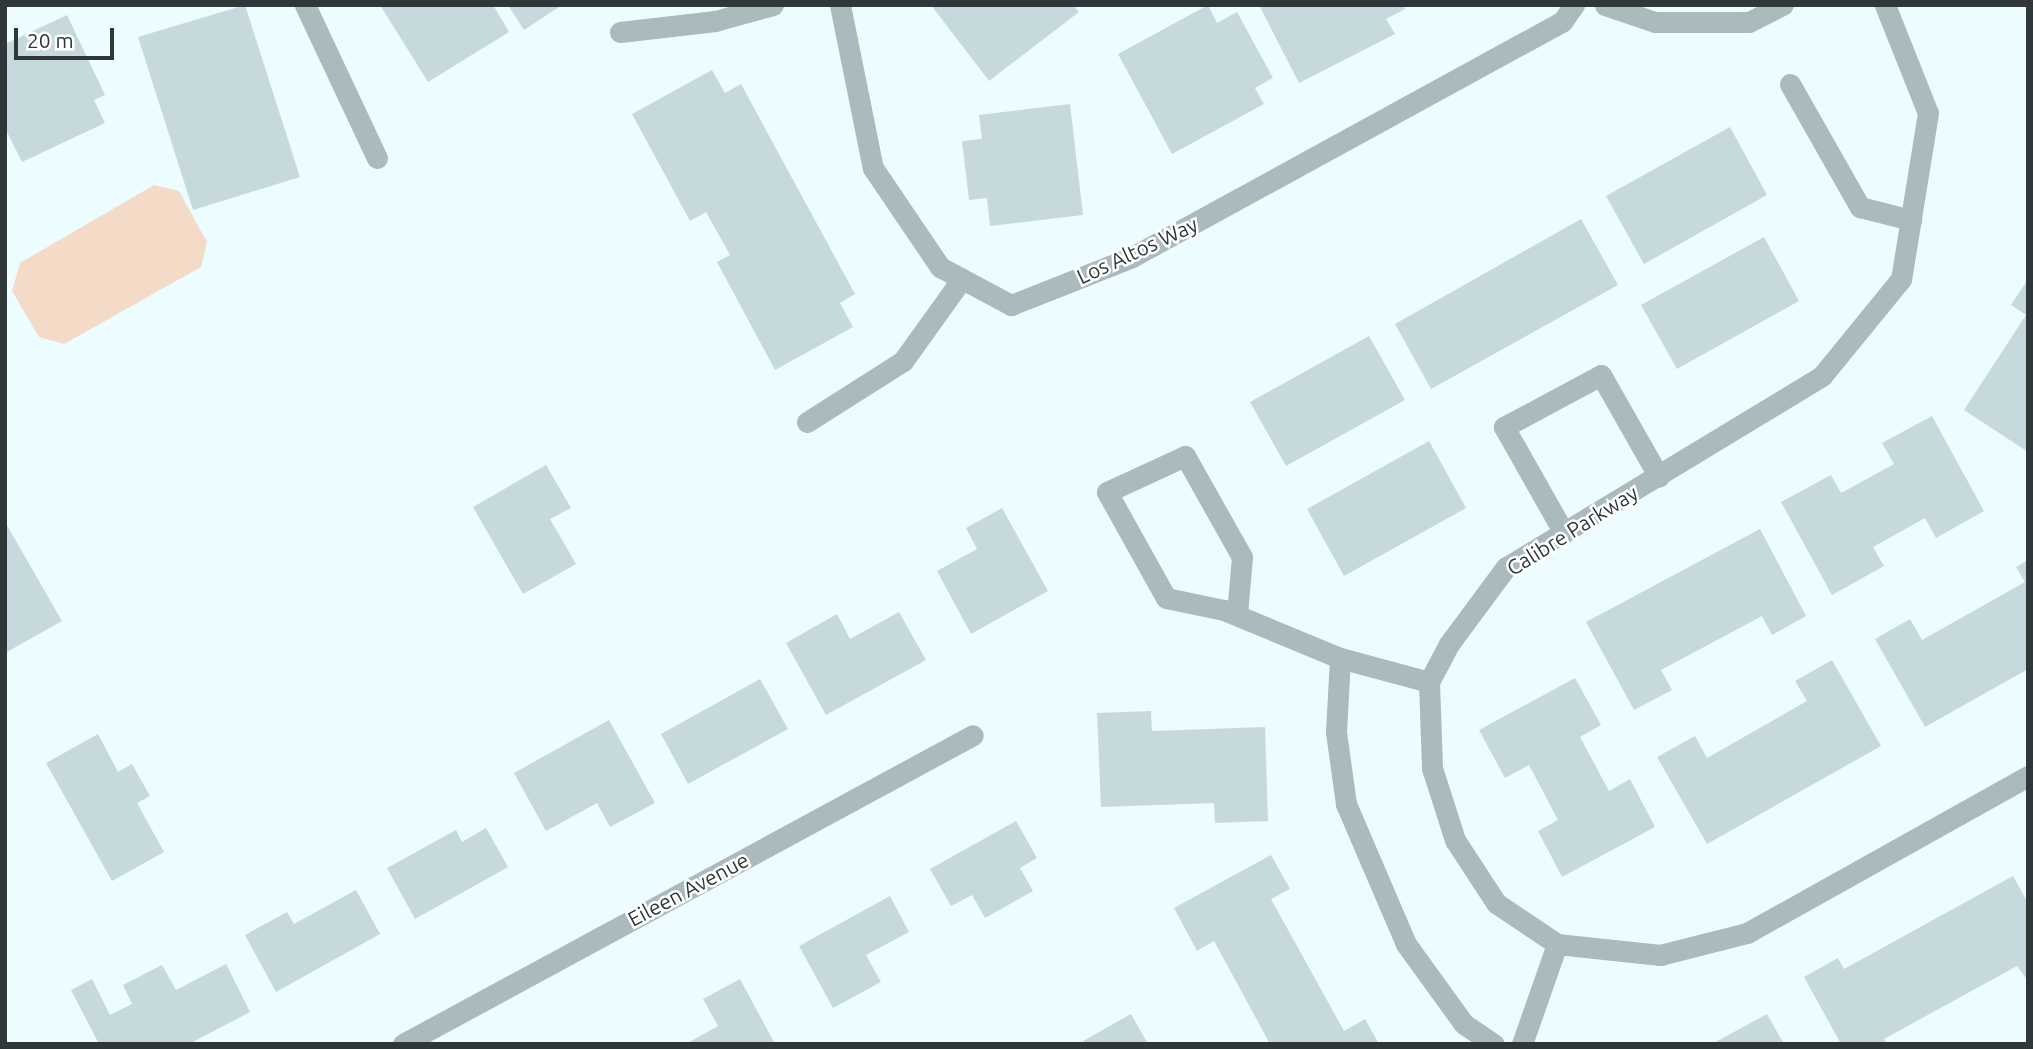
<!DOCTYPE html>
<html>
<head>
<meta charset="utf-8">
<style>
	body { margin:0 }
	#map { position:relative; width:2033px; height:1049px; overflow:hidden; background:#ecfcff; font-family:Ubuntu,sans-serif }
	div>[style] { position:absolute }
	.green>* { inset:0; background:#f3dbc8 }
	.building>* { inset:0; background:#c6dadd }
	.minor>* { height:21px; margin:-10.5px; padding:0 10.5px; transform-origin:10.5px; border-radius:10.5px; background:#aababd }
	span { translate:-50% -50%; white-space:nowrap; text-align:center; line-height:1.15; -webkit-text-stroke:5px #fff; paint-order:stroke }
	.street-label { font-size:21px; color:#2f3738 }
	.frame { position:absolute; inset:0; border:7px solid #2f3738; pointer-events:none }
	.scale { position:absolute; left:14px; top:28px; width:100px; height:32px; box-sizing:border-box; border:4px solid #2f3738; border-top:0; padding-left:9px; font-size:21px; line-height:24px; white-space:nowrap; color:#2f3738; -webkit-text-stroke:5px #fff; paint-order:stroke }
</style>
</head>
<body>
<div id="map">
	<div class="green">
		<i style="clip-path:polygon(154px 185px,179px 191px,207px 242px,201px 267px,64px 344px,39px 337px,12px 291px,20px 263px)"></i>
	</div>
	<div class="building">
		<i style="clip-path:polygon(245px 5px,300px 177px,193px 210px,138px 37px)"></i>
		<i style="clip-path:polygon(380px 5px,493px 5px,509px 32px,428px 82px)"></i>
		<i style="clip-path:polygon(508px 5px,562px 5px,524px 30px)"></i>
		<i style="clip-path:polygon(931px 5px,1073px 5px,1079px 12px,989px 81px)"></i>
		<i style="clip-path:polygon(1208px 5px,1217px 23px,1237px 12px,1273px 78px,1255px 88px,1264px 104px,1172px 154px,1118px 54px)"></i>
		<i style="clip-path:polygon(1259px 5px,1403px 5px,1405px 9px,1386px 19px,1395px 34px,1299px 83px)"></i>
		<i style="clip-path:polygon(67px 15px,105px 95px,94px 100px,105px 123px,22px 162px,5px 128px,5px 44px)"></i>
		<i style="clip-path:polygon(712px 70px,725px 93px,741px 84px,855px 294px,840px 303px,853px 327px,775px 370px,717px 262px,730px 255px,706px 212px,690px 221px,632px 114px)"></i>
		<i style="clip-path:polygon(1070px 104px,1083px 215px,990px 226px,987px 198px,969px 200px,962px 141px,982px 139px,979px 115px)"></i>
		<i style="clip-path:polygon(1730px 127px,1767px 195px,1644px 264px,1606px 196px)"></i>
		<i style="clip-path:polygon(1581px 219px,1618px 285px,1431px 389px,1395px 324px)"></i>
		<i style="clip-path:polygon(1764px 237px,1799px 301px,1677px 369px,1641px 305px)"></i>
		<i style="clip-path:polygon(2028px 279px,2028px 452px,1964px 410px,2026px 315px,2011px 305px)"></i>
		<i style="clip-path:polygon(1369px 336px,1405px 400px,1286px 466px,1250px 402px)"></i>
		<i style="clip-path:polygon(1932px 416px,1984px 511px,1936px 538px,1925px 518px,1873px 547px,1884px 566px,1832px 595px,1781px 502px,1831px 475px,1841px 493px,1894px 464px,1882px 443px)"></i>
		<i style="clip-path:polygon(1429px 441px,1466px 508px,1344px 576px,1307px 509px)"></i>
		<i style="clip-path:polygon(546px 465px,571px 508px,550px 519px,576px 564px,523px 594px,473px 507px)"></i>
		<i style="clip-path:polygon(1002px 508px,1048px 591px,971px 634px,937px 571px,977px 549px,966px 528px)"></i>
		<i style="clip-path:polygon(5px 522px,62px 621px,5px 653px)"></i>
		<i style="clip-path:polygon(1760px 529px,1806px 616px,1772px 635px,1762px 616px,1661px 670px,1672px 690px,1634px 710px,1586px 622px)"></i>
		<i style="clip-path:polygon(2028px 560px,2028px 669px,1925px 727px,1875px 639px,1910px 619px,1922px 640px,2025px 582px,2016px 567px)"></i>
		<i style="clip-path:polygon(899px 612px,926px 660px,826px 715px,786px 643px,837px 614px,850px 639px)"></i>
		<i style="clip-path:polygon(1832px 660px,1881px 746px,1707px 844px,1657px 757px,1695px 736px,1707px 758px,1807px 701px,1795px 681px)"></i>
		<i style="clip-path:polygon(1575px 678px,1601px 725px,1580px 737px,1609px 791px,1630px 779px,1655px 827px,1562px 877px,1538px 831px,1558px 820px,1529px 765px,1505px 778px,1479px 730px)"></i>
		<i style="clip-path:polygon(760px 679px,788px 729px,688px 784px,661px 734px)"></i>
		<i style="clip-path:polygon(1151px 711px,1152px 731px,1265px 727px,1268px 821px,1215px 823px,1214px 803px,1101px 807px,1097px 713px)"></i>
		<i style="clip-path:polygon(609px 720px,655px 803px,610px 827px,597px 803px,546px 831px,514px 773px)"></i>
		<i style="clip-path:polygon(98px 734px,118px 772px,132px 764px,150px 796px,137px 803px,164px 852px,112px 881px,46px 763px)"></i>
		<i style="clip-path:polygon(1016px 821px,1037px 858px,1020px 868px,1033px 891px,985px 918px,972px 895px,951px 906px,930px 869px)"></i>
		<i style="clip-path:polygon(486px 828px,508px 867px,415px 919px,387px 868px,456px 830px,462px 842px)"></i>
		<i style="clip-path:polygon(1271px 855px,1290px 889px,1271px 899px,1344px 1031px,1365px 1019px,1379px 1044px,1270px 1044px,1214px 941px,1197px 951px,1174px 908px)"></i>
		<i style="clip-path:polygon(2013px 876px,2028px 903px,2028px 981px,2017px 966px,1884px 1039px,1887px 1044px,1841px 1044px,1804px 977px,1838px 958px,1844px 969px)"></i>
		<i style="clip-path:polygon(356px 890px,380px 934px,276px 992px,245px 935px,287px 912px,294px 924px)"></i>
		<i style="clip-path:polygon(890px 896px,909px 932px,866px 955px,881px 982px,833px 1008px,799px 946px)"></i>
		<i style="clip-path:polygon(226px 964px,250px 1012px,189px 1044px,99px 1044px,71px 990px,92px 979px,110px 1015px,132px 1004px,123px 985px,162px 965px,176px 990px)"></i>
		<i style="clip-path:polygon(740px 979px,775px 1044px,686px 1044px,718px 1026px,703px 999px)"></i>
		<i style="clip-path:polygon(1131px 1014px,1148px 1044px,1085px 1044px,1083px 1041px)"></i>
		<i style="clip-path:polygon(1767px 1014px,1784px 1044px,1712px 1044px)"></i>
	</div>
	<div class="minor">
		<i style="left:305px;top:5px;width:169px;rotate:64.8deg"></i>
		<i style="left:840px;top:5px;width:166px;rotate:78.6deg"></i>
		<i style="left:873px;top:168px;width:120px;rotate:55.9deg"></i>
		<i style="left:940px;top:267px;width:81px;rotate:28.2deg"></i>
		<i style="left:1011px;top:305px;width:130px;rotate:-21.6deg"></i>
		<i style="left:1132px;top:257px;width:490px;rotate:-28.7deg"></i>
		<i style="left:1562px;top:22px;width:21px;rotate:-55deg"></i>
		<i style="left:1605px;top:5px;width:53px;rotate:18.8deg"></i>
		<i style="left:1655px;top:22px;width:94px"></i>
		<i style="left:1749px;top:22px;width:38px;rotate:-27deg"></i>
		<i style="left:1885px;top:5px;width:116px;rotate:68.3deg"></i>
		<i style="left:1928px;top:113px;width:168px;rotate:99.2deg"></i>
		<i style="left:1901px;top:279px;width:125px;rotate:129.2deg"></i>
		<i style="left:1822px;top:376px;width:369px;rotate:148.8deg"></i>
		<i style="left:1506px;top:567px;width:96px;rotate:126.5deg"></i>
		<i style="left:1449px;top:644px;width:43px;rotate:117.8deg"></i>
		<i style="left:1429px;top:682px;width:86px;rotate:88deg"></i>
		<i style="left:1432px;top:768px;width:76px;rotate:72.3deg"></i>
		<i style="left:1455px;top:840px;width:75px;rotate:56.9deg"></i>
		<i style="left:1496px;top:903px;width:73px;rotate:33.9deg"></i>
		<i style="left:1557px;top:944px;width:104px;rotate:6.1deg"></i>
		<i style="left:1660px;top:955px;width:90px;rotate:-14.2deg"></i>
		<i style="left:1747px;top:933px;width:322px;rotate:-29.2deg"></i>
		<i style="left:620px;top:32px;width:96px;rotate:-6.6deg"></i>
		<i style="left:715px;top:21px;width:60px;rotate:-15.4deg"></i>
		<i style="left:1790px;top:84px;width:142px;rotate:60.4deg"></i>
		<i style="left:1860px;top:207px;width:53px;rotate:14.3deg"></i>
		<i style="left:807px;top:422px;width:114px;rotate:-32.4deg"></i>
		<i style="left:903px;top:361px;width:101px;rotate:-54.3deg"></i>
		<i style="left:1564px;top:533px;width:122px;rotate:-119.5deg"></i>
		<i style="left:1504px;top:427px;width:110px;rotate:-28.2deg"></i>
		<i style="left:1601px;top:375px;width:117px;rotate:60.4deg"></i>
		<i style="left:1237px;top:614px;width:57px;rotate:-85deg"></i>
		<i style="left:1242px;top:557px;width:116px;rotate:-119.4deg"></i>
		<i style="left:1185px;top:456px;width:86px;rotate:155.2deg"></i>
		<i style="left:1107px;top:492px;width:121px;rotate:60.9deg"></i>
		<i style="left:1166px;top:598px;width:59px;rotate:11.7deg"></i>
		<i style="left:1224px;top:610px;width:126px;rotate:22.5deg"></i>
		<i style="left:1340px;top:658px;width:92px;rotate:15.1deg"></i>
		<i style="left:1340px;top:658px;width:74px;rotate:93.1deg"></i>
		<i style="left:1336px;top:732px;width:73px;rotate:82.1deg"></i>
		<i style="left:1346px;top:804px;width:152px;rotate:66.8deg"></i>
		<i style="left:1406px;top:944px;width:99px;rotate:54.1deg"></i>
		<i style="left:1464px;top:1024px;width:36px;rotate:34deg"></i>
		<i style="left:403px;top:1044px;width:648px;rotate:-28.46deg"></i>
		<i style="left:1522px;top:1044px;width:106px;rotate:-70.7deg"></i>
	</div>
	<div class="street-label">
		<span style="left:1137px;top:250px;rotate:-25deg">Los Altos Way</span>
		<span style="left:1572px;top:530px;rotate:-32deg">Calibre Parkway</span>
		<span style="left:688px;top:889px;rotate:-28deg">Eileen Avenue</span>
	</div>
	<div class="frame"></div>
	<div class="scale">20 m</div>
</div>
</body>
</html>
